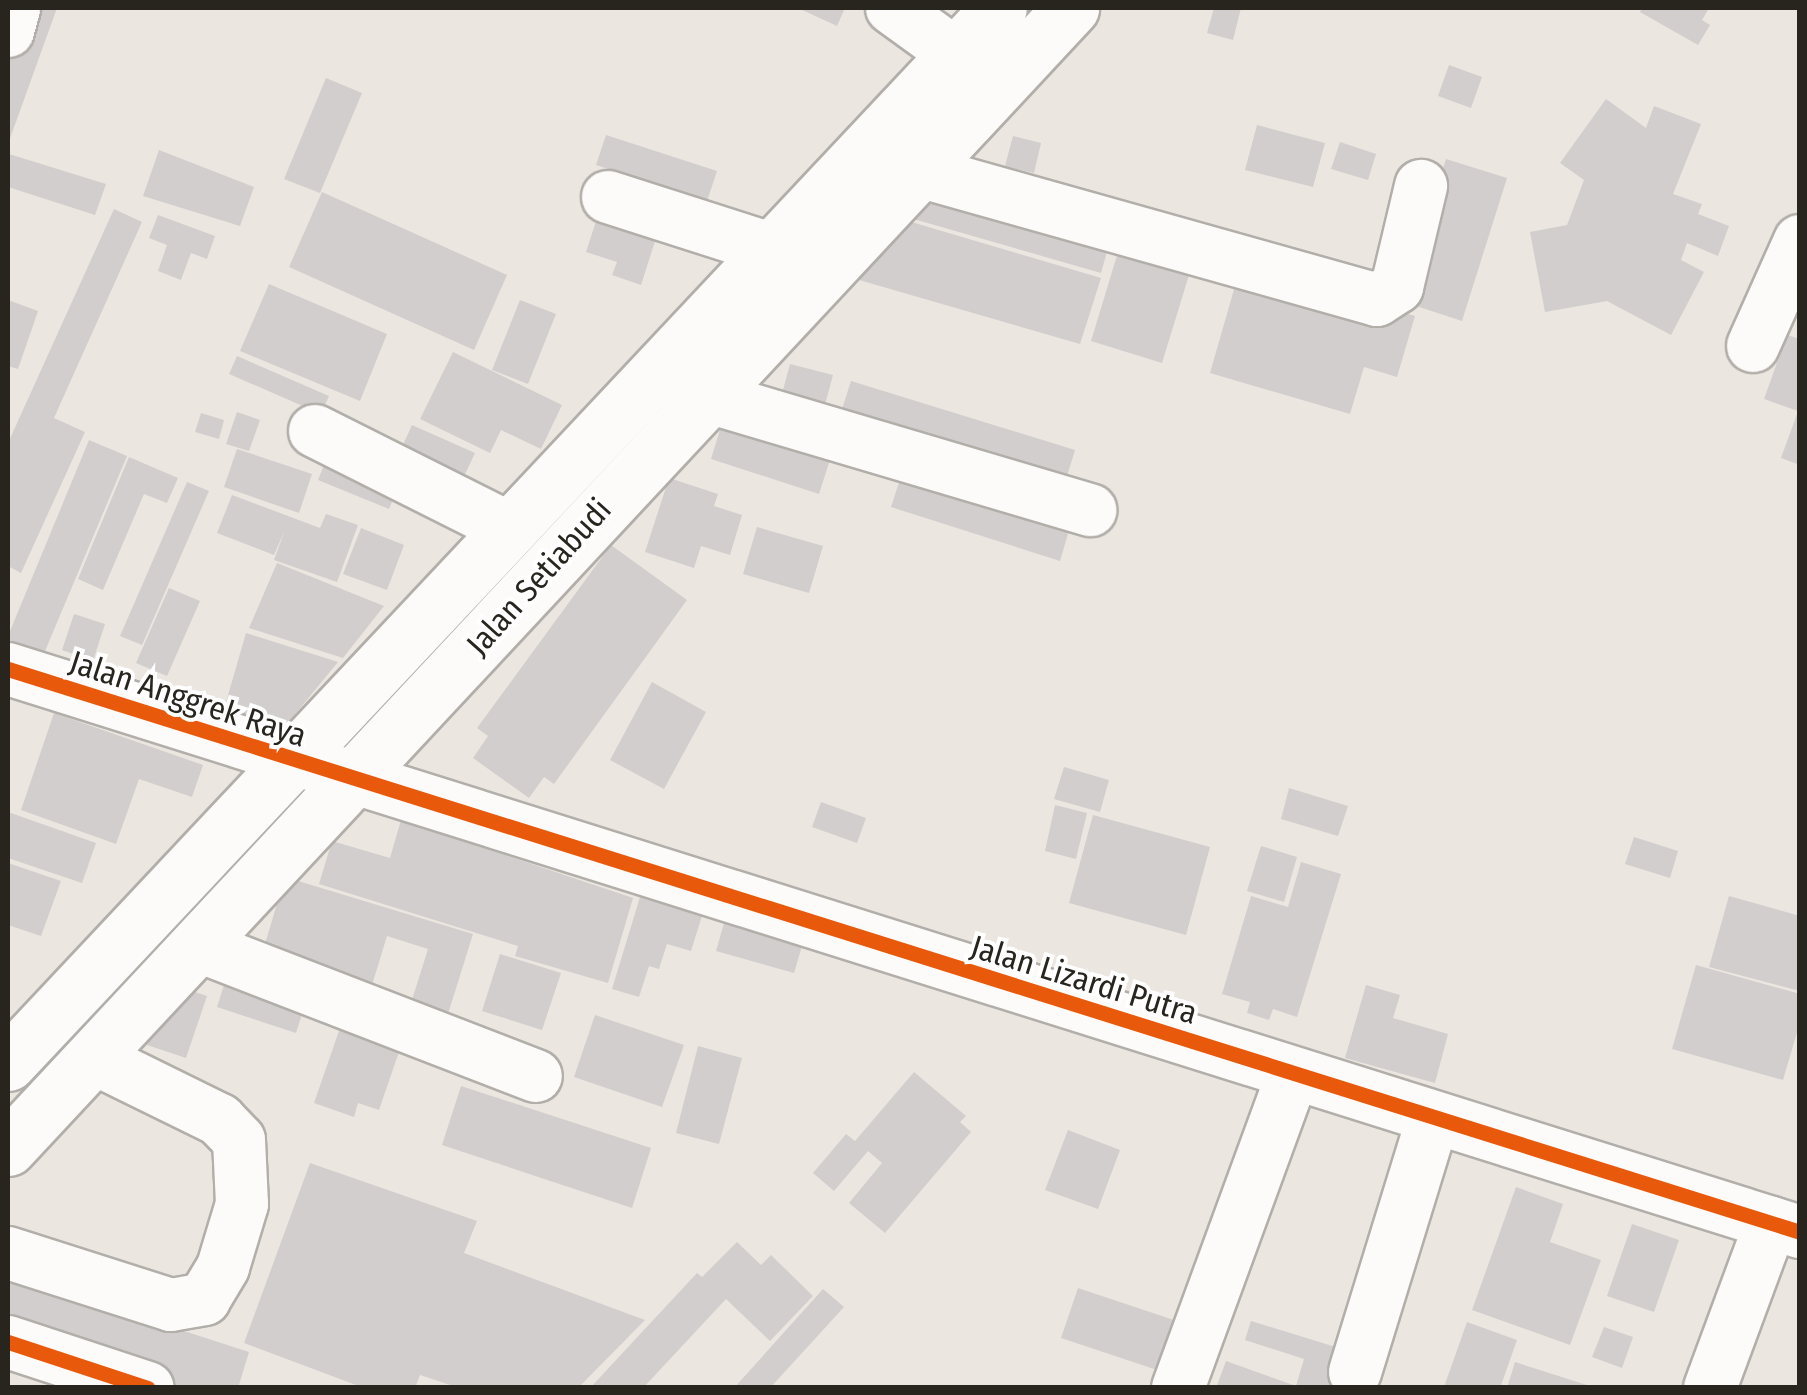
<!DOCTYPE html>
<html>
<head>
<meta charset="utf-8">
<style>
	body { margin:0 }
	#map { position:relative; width:1807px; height:1395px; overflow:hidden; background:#ebe6df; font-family:"Fira Sans Condensed",sans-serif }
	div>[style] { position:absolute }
	.building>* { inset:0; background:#d1cecd }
	.roads { filter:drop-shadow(2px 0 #b2aea9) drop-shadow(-2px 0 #b2aea9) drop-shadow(0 2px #b2aea9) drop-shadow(0 -2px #b2aea9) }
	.minor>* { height:52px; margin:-26px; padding:0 26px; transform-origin:26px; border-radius:26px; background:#fcfbfa }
	.major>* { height:55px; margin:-27.5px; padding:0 27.5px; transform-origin:27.5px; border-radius:27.5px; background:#fcfbfa }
	.cycleway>* { height:15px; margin:-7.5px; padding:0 7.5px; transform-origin:7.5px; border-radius:7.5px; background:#e8590c }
	span { translate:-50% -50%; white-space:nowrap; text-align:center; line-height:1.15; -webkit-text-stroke:8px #fff; paint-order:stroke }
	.street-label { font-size:32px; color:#28251f }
	.frame { position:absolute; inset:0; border:10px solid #28251f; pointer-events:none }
</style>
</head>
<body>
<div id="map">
	<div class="building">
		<i style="clip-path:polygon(28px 8px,57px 8px,8px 144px,8px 64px)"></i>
		<i style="clip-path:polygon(798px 8px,845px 8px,837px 26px)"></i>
		<i style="clip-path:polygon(1214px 8px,1241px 8px,1233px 40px,1207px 33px)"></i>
		<i style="clip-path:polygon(1642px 8px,1709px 8px,1702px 20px,1710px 25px,1698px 45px,1640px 12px)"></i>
		<i style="clip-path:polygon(1449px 65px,1482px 77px,1471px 108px,1438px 96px)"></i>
		<i style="clip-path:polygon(326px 78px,362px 93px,320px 193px,284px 179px)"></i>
		<i style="clip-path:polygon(1606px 99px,1646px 128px,1654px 106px,1701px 124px,1673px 194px,1702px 204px,1698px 214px,1729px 226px,1718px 256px,1687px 243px,1681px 260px,1704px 272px,1671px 335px,1607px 301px,1545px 312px,1530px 232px,1567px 225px,1584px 180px,1560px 163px)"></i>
		<i style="clip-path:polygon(1257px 125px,1325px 143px,1313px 187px,1245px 170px)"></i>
		<i style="clip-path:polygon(606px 135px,717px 171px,707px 201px,596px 165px)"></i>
		<i style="clip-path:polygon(1013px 136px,1041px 143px,1034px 173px,1005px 166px)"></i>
		<i style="clip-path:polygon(1340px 142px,1376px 154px,1368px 180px,1331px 169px)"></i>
		<i style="clip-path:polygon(159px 150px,254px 187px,240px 226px,143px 196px)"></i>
		<i style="clip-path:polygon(9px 154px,106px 184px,95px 215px,8px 187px)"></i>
		<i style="clip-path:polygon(1446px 159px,1507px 178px,1462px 321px,1401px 301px)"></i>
		<i style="clip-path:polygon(921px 178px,1108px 248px,1101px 273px,910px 218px)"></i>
		<i style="clip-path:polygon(322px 192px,507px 275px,474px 350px,289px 267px)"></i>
		<i style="clip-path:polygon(114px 209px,142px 222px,54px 418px,85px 432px,21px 573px,8px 566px,8px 443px)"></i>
		<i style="clip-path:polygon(599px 212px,658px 232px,641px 285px,612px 275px,617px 262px,586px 252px)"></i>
		<i style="clip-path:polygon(158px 215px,215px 236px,207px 259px,191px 253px,181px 280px,158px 271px,167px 245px,149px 238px)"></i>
		<i style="clip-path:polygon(898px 218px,1101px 278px,1080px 344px,835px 273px)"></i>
		<i style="clip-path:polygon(1122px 239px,1193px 262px,1162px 363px,1091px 341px)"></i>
		<i style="clip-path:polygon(1241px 265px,1415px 316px,1397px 377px,1364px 367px,1350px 414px,1210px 373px)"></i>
		<i style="clip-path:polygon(269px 284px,387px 334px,360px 401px,240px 351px)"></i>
		<i style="clip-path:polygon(8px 300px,38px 311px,18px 369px,8px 366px)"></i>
		<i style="clip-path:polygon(520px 300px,556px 314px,528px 384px,492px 370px)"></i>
		<i style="clip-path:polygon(1787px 335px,1800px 339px,1800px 465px,1781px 458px,1798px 411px,1764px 399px)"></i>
		<i style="clip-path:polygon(453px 352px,562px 405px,541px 449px,501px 430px,490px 453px,420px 419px)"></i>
		<i style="clip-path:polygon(237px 356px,329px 396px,321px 414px,229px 374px)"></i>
		<i style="clip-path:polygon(790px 364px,833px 375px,822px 416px,779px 405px)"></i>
		<i style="clip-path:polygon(851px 381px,1075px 450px,1065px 483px,837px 425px)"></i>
		<i style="clip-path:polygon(726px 410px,835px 444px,819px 494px,711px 459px)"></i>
		<i style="clip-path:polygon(237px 412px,260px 420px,249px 451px,226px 444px)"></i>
		<i style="clip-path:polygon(201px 413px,224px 420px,219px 439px,195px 432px)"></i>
		<i style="clip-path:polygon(412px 425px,475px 453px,459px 487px,397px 458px)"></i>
		<i style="clip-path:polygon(89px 440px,127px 456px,40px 663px,8px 649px,8px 636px)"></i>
		<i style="clip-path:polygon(331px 448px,402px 476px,389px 509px,318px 480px)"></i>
		<i style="clip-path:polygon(237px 449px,312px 474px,299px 513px,224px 487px)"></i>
		<i style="clip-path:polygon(129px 457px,178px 478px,167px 503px,144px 494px,103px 590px,78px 579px)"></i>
		<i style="clip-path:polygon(904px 467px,1072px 520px,1060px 561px,891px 507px)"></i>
		<i style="clip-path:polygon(669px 478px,718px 494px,714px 506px,742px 515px,730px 555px,701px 546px,694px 568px,645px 552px)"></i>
		<i style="clip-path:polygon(187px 482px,209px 491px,142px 645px,120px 636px)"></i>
		<i style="clip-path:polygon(232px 495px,320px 528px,326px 514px,358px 525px,337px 582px,274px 560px,285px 530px,274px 555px,217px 533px)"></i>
		<i style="clip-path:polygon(757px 527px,823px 546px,809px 593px,743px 574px)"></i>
		<i style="clip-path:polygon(361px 528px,404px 545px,387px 590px,343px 574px)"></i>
		<i style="clip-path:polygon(611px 545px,687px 600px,554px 784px,544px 777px,529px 798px,473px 758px,488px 736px,477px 728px)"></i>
		<i style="clip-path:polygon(277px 563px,384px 606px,343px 658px,249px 628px)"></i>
		<i style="clip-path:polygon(169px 588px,200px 601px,167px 676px,136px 663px)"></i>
		<i style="clip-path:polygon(74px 614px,105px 624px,93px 661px,62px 650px)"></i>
		<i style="clip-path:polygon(246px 633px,338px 662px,287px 724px,224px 709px)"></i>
		<i style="clip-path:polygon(652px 682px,706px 712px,664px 789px,610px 760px)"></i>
		<i style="clip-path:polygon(54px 713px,203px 765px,192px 797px,139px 779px,116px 844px,21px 810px)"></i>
		<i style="clip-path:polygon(1064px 767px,1109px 780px,1100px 812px,1054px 799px)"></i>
		<i style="clip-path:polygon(1289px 788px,1348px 806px,1338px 836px,1281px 819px)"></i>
		<i style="clip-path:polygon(821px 802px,866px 818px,857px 843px,812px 827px)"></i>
		<i style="clip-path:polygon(1055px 805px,1087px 813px,1076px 859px,1045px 851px)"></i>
		<i style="clip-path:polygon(8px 812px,96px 843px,82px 883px,8px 858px)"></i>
		<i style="clip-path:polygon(1093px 815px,1210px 847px,1186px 935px,1069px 903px)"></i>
		<i style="clip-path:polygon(401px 820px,633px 898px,608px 983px,515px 956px,518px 946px,319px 884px,332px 841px,390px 858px)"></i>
		<i style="clip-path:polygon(1634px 837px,1678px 851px,1670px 878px,1625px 864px)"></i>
		<i style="clip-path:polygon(1261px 846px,1297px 857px,1284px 902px,1247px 891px)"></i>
		<i style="clip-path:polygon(1301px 862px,1341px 874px,1297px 1017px,1273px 1009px,1269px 1020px,1247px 1013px,1250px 1002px,1222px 994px,1251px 896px,1288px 907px)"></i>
		<i style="clip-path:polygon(8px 863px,61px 881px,41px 936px,8px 925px)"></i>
		<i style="clip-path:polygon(285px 877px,473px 934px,448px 1014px,411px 1003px,428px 949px,387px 936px,368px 998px,259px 964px)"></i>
		<i style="clip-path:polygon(1729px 896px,1800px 916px,1800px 991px,1709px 967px)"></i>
		<i style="clip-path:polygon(640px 897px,702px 916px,691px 951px,667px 944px,659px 969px,649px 966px,639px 997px,612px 989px)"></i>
		<i style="clip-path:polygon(724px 923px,802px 946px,794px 973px,716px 951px)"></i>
		<i style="clip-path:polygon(500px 954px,561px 973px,542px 1030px,482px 1011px)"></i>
		<i style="clip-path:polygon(1696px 965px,1800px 994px,1800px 1022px,1783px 1080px,1672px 1049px)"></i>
		<i style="clip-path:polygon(225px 982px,304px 1008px,296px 1033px,217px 1007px)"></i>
		<i style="clip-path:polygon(168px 983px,207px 996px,186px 1058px,147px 1045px)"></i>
		<i style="clip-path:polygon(1366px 985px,1400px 995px,1393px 1018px,1448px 1034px,1435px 1083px,1345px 1058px)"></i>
		<i style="clip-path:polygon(595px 1015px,684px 1045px,662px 1107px,574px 1077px)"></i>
		<i style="clip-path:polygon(341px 1025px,401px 1046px,379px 1110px,358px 1103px,354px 1117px,314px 1103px)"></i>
		<i style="clip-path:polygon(698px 1046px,742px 1058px,719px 1144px,676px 1133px)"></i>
		<i style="clip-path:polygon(914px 1072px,966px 1116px,960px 1122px,971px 1132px,885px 1233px,849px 1203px,882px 1163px,868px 1151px,834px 1191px,813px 1173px,846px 1134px,855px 1141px)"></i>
		<i style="clip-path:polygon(461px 1086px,651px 1148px,632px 1208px,442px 1145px)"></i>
		<i style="clip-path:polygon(1068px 1130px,1120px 1150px,1098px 1209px,1045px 1190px)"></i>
		<i style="clip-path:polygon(310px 1163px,477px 1221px,464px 1253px,645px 1320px,578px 1388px,459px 1388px,420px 1375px,415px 1388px,364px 1388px,244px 1343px)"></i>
		<i style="clip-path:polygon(1516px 1187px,1563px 1204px,1550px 1242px,1601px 1260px,1570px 1345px,1472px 1310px)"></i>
		<i style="clip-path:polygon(1632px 1224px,1679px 1240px,1654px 1312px,1607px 1296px)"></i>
		<i style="clip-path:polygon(737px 1242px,761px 1265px,771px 1255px,813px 1296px,770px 1341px,726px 1299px,643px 1388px,590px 1388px,697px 1273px,702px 1277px)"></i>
		<i style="clip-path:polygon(8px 1274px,249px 1352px,238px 1388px,180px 1388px,8px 1331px)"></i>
		<i style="clip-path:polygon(1078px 1288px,1183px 1323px,1166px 1373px,1061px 1338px)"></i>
		<i style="clip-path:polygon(823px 1289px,844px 1307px,770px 1388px,734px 1388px)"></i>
		<i style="clip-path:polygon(1251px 1321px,1342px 1349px,1330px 1388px,1216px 1388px,1226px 1361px,1296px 1386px,1304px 1359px,1245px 1340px)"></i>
		<i style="clip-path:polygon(1467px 1322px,1517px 1340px,1500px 1388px,1444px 1387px)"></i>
		<i style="clip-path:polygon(1604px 1327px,1633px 1337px,1622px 1368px,1592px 1357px)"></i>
		<i style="clip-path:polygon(1515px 1362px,1593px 1387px,1593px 1388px,1507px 1388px)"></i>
	</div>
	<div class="roads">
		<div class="minor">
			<i style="left:892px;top:8px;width:80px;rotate:35.9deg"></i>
			<i style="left:8px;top:31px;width:24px;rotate:-75deg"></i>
			<i style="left:915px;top:170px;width:480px;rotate:15.7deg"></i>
			<i style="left:1377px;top:300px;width:24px;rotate:-33deg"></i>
			<i style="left:1397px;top:287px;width:104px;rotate:-76.6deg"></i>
			<i style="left:608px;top:197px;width:171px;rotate:17.7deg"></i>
			<i style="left:1753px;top:346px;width:115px;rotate:-65.9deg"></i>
			<i style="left:705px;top:396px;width:402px;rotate:16.5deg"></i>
			<i style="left:315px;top:431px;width:215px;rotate:26.6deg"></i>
			<i style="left:8px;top:669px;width:1878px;rotate:17.44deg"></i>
			<i style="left:199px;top:946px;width:361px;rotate:21.1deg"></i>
			<i style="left:8px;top:1253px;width:171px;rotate:17.7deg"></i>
			<i style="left:171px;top:1305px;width:34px;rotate:-10deg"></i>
			<i style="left:204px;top:1299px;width:37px;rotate:-59deg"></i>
			<i style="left:223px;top:1267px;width:66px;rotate:-73.2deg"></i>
			<i style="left:242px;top:1204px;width:64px;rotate:-92.7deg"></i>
			<i style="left:239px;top:1140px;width:28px;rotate:-134deg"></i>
			<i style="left:220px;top:1120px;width:138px;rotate:-153.8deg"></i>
			<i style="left:8px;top:1342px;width:147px;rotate:18.2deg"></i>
			<i style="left:1355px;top:1372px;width:266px;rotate:-72.9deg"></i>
			<i style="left:1178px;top:1388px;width:334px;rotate:-69.9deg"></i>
			<i style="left:1710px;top:1388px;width:176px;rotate:-69.7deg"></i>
		</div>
		<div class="major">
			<i style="left:8px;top:1063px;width:1447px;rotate:-46.79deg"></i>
			<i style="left:8px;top:1148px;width:1559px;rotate:-47deg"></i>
		</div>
	</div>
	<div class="cycleway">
		<i style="left:8px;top:669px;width:1878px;rotate:17.44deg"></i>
		<i style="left:8px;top:1342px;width:147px;rotate:18.2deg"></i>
	</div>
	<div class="street-label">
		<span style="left:539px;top:577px;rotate:-48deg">Jalan Setiabudi</span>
		<span style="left:188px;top:699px;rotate:18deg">Jalan Anggrek Raya</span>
		<span style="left:1084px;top:980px;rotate:17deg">Jalan Lizardi Putra</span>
	</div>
	<div class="frame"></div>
</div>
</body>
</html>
